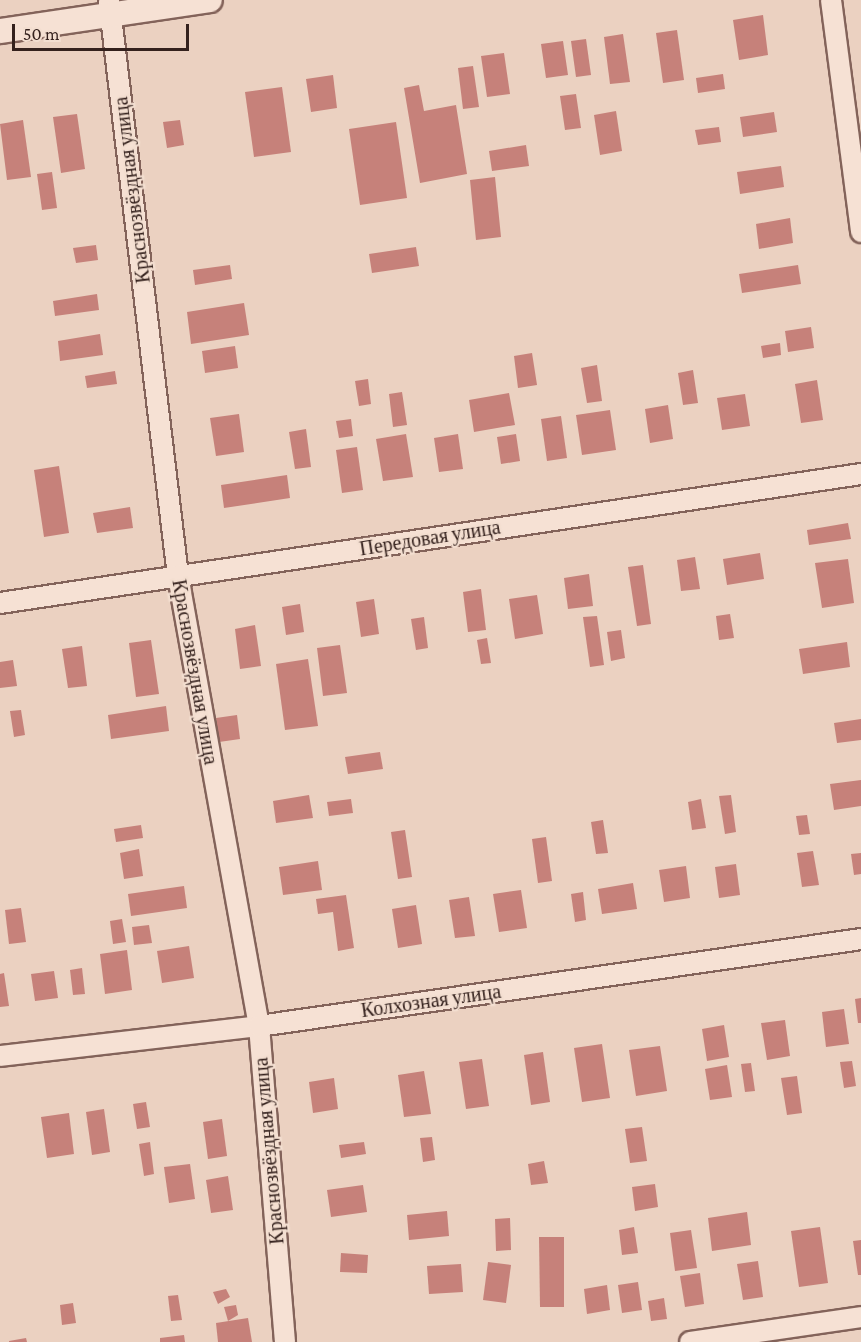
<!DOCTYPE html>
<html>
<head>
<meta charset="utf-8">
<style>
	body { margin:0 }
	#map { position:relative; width:861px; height:1342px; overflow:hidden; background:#ebd1c1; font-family:"Crimson Pro",serif }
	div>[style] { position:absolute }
	.building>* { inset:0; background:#c6817a }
	.roads { filter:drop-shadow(2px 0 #83635a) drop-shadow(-2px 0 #83635a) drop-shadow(0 2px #83635a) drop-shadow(0 -2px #83635a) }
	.minor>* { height:20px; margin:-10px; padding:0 10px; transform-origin:10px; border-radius:10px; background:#f6e1d4 }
	.tertiary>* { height:24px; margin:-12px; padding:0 12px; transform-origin:12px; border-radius:12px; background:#f6e1d4 }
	span { translate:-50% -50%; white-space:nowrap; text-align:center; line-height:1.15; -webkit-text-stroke:4.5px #f3ded0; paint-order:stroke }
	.street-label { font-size:20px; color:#34211d }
	.scale { position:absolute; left:12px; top:24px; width:177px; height:27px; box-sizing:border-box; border:3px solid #34211d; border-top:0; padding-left:8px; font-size:18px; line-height:21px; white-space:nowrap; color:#34211d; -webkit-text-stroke:4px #f3ded0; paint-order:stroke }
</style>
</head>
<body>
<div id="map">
	<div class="building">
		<i style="clip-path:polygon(763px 15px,768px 55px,739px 60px,733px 20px)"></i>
		<i style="clip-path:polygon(677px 30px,684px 80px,663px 83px,656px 33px)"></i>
		<i style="clip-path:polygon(623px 34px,630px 82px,610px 84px,604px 37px)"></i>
		<i style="clip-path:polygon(586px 39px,591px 75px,576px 77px,571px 41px)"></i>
		<i style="clip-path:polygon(563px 41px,568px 75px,546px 78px,541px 44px)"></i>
		<i style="clip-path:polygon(504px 53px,510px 94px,487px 97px,481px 56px)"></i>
		<i style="clip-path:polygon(473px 66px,479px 107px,463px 109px,458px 68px)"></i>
		<i style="clip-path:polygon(723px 74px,725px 89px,698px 93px,696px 78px)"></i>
		<i style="clip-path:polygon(333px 75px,337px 108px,311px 112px,306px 79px)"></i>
		<i style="clip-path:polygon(419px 85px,424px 111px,456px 105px,467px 174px,420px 183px,404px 88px)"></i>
		<i style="clip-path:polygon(282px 87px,291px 152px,254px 157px,245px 92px)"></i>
		<i style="clip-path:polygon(576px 94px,581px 128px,565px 130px,560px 96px)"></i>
		<i style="clip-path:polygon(616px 111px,622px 151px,600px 155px,594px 115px)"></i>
		<i style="clip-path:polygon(774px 112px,777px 132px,743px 137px,740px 117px)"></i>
		<i style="clip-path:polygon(77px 114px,85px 169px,61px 173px,53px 117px)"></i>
		<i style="clip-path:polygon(23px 120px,31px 177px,7px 180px,0 124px)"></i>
		<i style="clip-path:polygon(180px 120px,184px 145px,167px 148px,163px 122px)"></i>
		<i style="clip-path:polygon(396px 122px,407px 198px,360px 205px,349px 129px)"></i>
		<i style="clip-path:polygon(719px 127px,721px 142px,698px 145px,695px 130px)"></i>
		<i style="clip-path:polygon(526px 145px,529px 166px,492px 171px,489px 151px)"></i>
		<i style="clip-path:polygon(781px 166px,784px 187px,740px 194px,737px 172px)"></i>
		<i style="clip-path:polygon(52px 172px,57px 208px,42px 210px,37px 174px)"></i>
		<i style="clip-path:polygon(495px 177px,501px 237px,476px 240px,470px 180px)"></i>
		<i style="clip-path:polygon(790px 218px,793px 243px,759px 249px,756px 224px)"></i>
		<i style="clip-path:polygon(96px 245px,98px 260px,76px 263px,73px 248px)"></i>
		<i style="clip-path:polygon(416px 247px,419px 266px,372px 273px,369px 254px)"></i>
		<i style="clip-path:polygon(230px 265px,232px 279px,195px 285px,193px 270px)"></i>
		<i style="clip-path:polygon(798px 265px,801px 284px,742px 293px,739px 274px)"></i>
		<i style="clip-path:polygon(97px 294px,99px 310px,55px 316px,53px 301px)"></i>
		<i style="clip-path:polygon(244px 303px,249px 335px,191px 344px,187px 312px)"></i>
		<i style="clip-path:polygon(811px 327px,814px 348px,788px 352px,785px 331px)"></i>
		<i style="clip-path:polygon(100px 334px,103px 355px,60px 361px,58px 341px)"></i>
		<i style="clip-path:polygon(780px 343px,781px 355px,763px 358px,761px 346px)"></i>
		<i style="clip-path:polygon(235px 346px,238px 368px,205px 373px,202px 351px)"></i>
		<i style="clip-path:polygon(532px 353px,537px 385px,518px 388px,514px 356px)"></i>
		<i style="clip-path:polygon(597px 365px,602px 401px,587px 403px,581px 368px)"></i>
		<i style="clip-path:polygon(693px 370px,698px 403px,683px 405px,678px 373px)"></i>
		<i style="clip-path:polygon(115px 371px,117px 384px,87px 388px,85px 376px)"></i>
		<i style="clip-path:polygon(368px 379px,371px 404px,359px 406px,355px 381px)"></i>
		<i style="clip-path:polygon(817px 380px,823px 420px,801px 423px,795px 384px)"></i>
		<i style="clip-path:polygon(402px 392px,407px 425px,393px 427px,389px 394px)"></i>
		<i style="clip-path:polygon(509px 393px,515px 425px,474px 432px,469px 400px)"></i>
		<i style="clip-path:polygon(745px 394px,750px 426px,722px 430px,717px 398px)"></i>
		<i style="clip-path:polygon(668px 405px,673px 439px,650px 443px,645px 409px)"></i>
		<i style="clip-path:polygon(610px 410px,616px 450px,582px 455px,576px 415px)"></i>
		<i style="clip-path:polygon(239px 414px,244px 452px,216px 456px,210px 418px)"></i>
		<i style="clip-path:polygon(561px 416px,567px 458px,547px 461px,541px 419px)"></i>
		<i style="clip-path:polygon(351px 419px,353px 436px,339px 438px,336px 421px)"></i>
		<i style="clip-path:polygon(306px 429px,311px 467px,295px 469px,289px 432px)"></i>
		<i style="clip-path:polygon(406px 434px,413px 477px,383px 481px,376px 439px)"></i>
		<i style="clip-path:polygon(458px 434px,463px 469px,439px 472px,434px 438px)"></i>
		<i style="clip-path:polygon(516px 434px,520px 461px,501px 464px,497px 437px)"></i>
		<i style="clip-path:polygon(357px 447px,363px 490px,342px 493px,336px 450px)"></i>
		<i style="clip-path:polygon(59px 466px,69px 533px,44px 537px,34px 470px)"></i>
		<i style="clip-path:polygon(287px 475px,290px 498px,224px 508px,221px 485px)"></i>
		<i style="clip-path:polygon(130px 507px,133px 528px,97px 533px,93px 513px)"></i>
		<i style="clip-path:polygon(848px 523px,851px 539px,809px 545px,807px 530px)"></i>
		<i style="clip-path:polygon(760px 553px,764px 579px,727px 585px,723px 559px)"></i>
		<i style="clip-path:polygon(695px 557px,700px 589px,681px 591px,677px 560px)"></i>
		<i style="clip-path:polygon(848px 559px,854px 603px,822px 608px,815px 563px)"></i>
		<i style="clip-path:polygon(643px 565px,651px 624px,637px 626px,628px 567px)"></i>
		<i style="clip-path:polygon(589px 574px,593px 606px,568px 609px,564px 578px)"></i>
		<i style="clip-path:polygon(481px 589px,486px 630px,468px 632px,463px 592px)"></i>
		<i style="clip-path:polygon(537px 595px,543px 634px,515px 639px,509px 599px)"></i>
		<i style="clip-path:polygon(374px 599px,379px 634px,361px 637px,356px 602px)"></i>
		<i style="clip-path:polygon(300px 604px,304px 632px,286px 635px,282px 607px)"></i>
		<i style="clip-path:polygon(730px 614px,734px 638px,719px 640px,716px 616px)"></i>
		<i style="clip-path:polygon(597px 616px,604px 665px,590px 667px,583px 617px)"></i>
		<i style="clip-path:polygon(424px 617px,428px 648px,416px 650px,411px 619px)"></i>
		<i style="clip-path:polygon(255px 625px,261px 666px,240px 669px,235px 629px)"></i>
		<i style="clip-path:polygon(621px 630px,625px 658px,611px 661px,607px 632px)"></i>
		<i style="clip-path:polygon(487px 638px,491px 663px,481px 664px,477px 640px)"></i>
		<i style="clip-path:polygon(151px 640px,159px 694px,136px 697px,129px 643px)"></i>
		<i style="clip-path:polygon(847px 642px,850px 667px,803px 674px,799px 649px)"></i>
		<i style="clip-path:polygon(340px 645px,347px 693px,323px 696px,317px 648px)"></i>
		<i style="clip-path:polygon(82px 646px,87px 686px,68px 688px,62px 649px)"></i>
		<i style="clip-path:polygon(308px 659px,318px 726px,285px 730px,276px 664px)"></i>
		<i style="clip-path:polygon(13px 660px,17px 686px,0 688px,0 662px)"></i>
		<i style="clip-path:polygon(166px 706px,169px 731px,111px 739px,108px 715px)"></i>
		<i style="clip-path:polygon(21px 710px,25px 735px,14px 737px,10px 711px)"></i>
		<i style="clip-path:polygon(237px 715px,240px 739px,219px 742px,216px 718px)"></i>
		<i style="clip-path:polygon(861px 719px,861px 740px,837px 743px,834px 723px)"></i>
		<i style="clip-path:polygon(380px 752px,383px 769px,348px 774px,345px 757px)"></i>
		<i style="clip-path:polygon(861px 780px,861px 806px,834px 810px,830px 784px)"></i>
		<i style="clip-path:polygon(309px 795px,313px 818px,276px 823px,273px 801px)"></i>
		<i style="clip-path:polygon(731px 795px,736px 832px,725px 834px,719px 796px)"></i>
		<i style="clip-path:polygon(351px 799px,353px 813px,329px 816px,327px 802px)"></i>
		<i style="clip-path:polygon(701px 799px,706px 828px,692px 830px,688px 802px)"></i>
		<i style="clip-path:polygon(807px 815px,810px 834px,799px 835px,796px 816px)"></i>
		<i style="clip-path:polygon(603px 820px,608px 853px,596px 854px,591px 822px)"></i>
		<i style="clip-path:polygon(141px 825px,143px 838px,116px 842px,114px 829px)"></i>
		<i style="clip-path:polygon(405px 830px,412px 877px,398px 879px,391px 832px)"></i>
		<i style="clip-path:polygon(546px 837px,552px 881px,538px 883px,532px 839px)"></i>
		<i style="clip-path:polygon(139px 849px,143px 876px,124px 879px,120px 853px)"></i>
		<i style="clip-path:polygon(813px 851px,819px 885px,802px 887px,797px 853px)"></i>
		<i style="clip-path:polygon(861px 853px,861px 874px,854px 875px,851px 854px)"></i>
		<i style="clip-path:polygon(318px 861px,322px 890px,283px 895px,279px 867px)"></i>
		<i style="clip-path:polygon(736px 864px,740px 895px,719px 898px,715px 867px)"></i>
		<i style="clip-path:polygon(686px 866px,690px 898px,664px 902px,659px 870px)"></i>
		<i style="clip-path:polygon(633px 883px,637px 909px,602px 914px,598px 889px)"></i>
		<i style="clip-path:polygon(184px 886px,187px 908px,131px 916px,128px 894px)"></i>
		<i style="clip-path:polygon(521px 890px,527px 928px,499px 932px,493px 894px)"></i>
		<i style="clip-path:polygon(583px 892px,586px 920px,575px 922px,571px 894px)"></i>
		<i style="clip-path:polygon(346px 895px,354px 948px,338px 951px,333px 912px,318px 914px,316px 899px)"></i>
		<i style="clip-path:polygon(469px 897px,475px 936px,455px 938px,449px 900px)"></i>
		<i style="clip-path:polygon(416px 905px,422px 944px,398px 948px,392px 909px)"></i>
		<i style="clip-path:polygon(21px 908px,26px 942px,9px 944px,5px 910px)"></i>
		<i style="clip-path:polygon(122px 919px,126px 942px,113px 944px,110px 921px)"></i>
		<i style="clip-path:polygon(149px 925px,152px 943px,134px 945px,132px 927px)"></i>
		<i style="clip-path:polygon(189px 946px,194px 978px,162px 983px,157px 951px)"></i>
		<i style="clip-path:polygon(127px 950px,132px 990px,105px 994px,100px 954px)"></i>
		<i style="clip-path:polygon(82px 968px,85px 994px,73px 995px,70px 970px)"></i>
		<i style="clip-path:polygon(54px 971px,58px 998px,35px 1001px,31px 974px)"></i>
		<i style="clip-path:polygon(4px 973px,9px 1006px,0 1007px,0 974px)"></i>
		<i style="clip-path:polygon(861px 998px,861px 1023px,858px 1023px,855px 999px)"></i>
		<i style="clip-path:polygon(844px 1009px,849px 1044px,826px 1047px,822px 1012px)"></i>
		<i style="clip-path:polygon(785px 1020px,790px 1056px,767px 1060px,761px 1023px)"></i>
		<i style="clip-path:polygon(724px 1025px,729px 1057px,707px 1061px,702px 1029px)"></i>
		<i style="clip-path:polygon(602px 1044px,610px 1098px,582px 1102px,574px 1048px)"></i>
		<i style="clip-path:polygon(660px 1046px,667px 1091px,636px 1096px,629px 1050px)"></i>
		<i style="clip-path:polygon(543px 1052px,550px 1102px,531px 1105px,524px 1055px)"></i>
		<i style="clip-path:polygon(482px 1059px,489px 1106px,466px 1109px,459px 1062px)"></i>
		<i style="clip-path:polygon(852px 1061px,856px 1086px,844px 1088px,840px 1062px)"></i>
		<i style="clip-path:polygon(751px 1063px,755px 1091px,745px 1092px,741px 1064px)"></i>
		<i style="clip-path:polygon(727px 1065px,732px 1097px,710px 1100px,705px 1069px)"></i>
		<i style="clip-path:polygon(424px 1071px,431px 1114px,404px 1117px,398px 1075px)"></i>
		<i style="clip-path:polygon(797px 1076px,802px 1113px,787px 1115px,781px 1078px)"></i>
		<i style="clip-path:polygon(334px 1078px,338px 1109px,313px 1113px,309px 1082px)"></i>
		<i style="clip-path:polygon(146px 1102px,150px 1127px,137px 1129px,133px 1104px)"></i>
		<i style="clip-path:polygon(104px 1109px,110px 1152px,92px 1155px,86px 1112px)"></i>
		<i style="clip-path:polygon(69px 1113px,74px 1154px,47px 1158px,41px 1117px)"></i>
		<i style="clip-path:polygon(222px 1119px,227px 1156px,208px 1159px,203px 1122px)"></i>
		<i style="clip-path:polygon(642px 1127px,647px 1161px,630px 1163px,625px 1129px)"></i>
		<i style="clip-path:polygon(432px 1137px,435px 1160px,423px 1162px,420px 1138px)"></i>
		<i style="clip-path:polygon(150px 1142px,154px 1174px,144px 1176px,139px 1144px)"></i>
		<i style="clip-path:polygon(364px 1142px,366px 1154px,341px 1158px,339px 1145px)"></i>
		<i style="clip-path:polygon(544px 1161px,548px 1183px,531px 1185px,528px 1164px)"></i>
		<i style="clip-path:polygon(190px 1164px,195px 1199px,169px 1203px,164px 1167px)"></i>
		<i style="clip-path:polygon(228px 1176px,233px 1210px,211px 1213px,206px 1180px)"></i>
		<i style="clip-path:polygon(655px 1184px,658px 1207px,635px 1211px,632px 1187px)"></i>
		<i style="clip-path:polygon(363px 1185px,367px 1212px,331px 1217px,327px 1190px)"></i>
		<i style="clip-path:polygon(447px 1211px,449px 1236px,409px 1240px,407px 1215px)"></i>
		<i style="clip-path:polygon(747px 1212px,751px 1245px,712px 1251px,708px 1218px)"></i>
		<i style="clip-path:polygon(510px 1218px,511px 1250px,496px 1251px,495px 1219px)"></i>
		<i style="clip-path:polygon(634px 1227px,638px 1253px,622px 1255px,619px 1230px)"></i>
		<i style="clip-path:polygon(820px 1227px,828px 1283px,799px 1287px,791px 1231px)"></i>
		<i style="clip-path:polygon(691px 1230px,697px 1268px,675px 1271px,670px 1233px)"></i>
		<i style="clip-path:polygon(539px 1237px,564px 1237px,564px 1307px,540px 1307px)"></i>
		<i style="clip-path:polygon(861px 1240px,861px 1275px,858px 1275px,853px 1241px)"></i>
		<i style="clip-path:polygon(341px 1253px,368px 1255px,367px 1273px,340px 1272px)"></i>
		<i style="clip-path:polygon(758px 1261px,763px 1297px,743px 1300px,737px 1264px)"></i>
		<i style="clip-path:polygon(488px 1262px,511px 1265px,506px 1303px,483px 1300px)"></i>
		<i style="clip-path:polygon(461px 1264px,463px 1292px,429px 1294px,427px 1266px)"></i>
		<i style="clip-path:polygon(700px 1273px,704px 1304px,685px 1307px,680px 1276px)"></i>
		<i style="clip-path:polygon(638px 1282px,642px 1310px,622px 1313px,618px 1285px)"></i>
		<i style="clip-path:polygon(607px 1285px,610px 1310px,587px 1314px,584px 1289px)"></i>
		<i style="clip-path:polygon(226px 1289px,230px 1297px,218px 1304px,213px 1292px)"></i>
		<i style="clip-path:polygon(178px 1295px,182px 1320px,171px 1321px,168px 1296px)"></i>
		<i style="clip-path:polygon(664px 1298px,667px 1319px,651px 1321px,648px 1301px)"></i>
		<i style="clip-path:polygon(73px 1303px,76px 1323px,62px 1325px,60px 1305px)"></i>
		<i style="clip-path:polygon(236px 1305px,238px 1315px,228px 1321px,224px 1307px)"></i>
		<i style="clip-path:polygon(248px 1318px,252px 1342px,218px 1342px,216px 1323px)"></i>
		<i style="clip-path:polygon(184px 1335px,185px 1342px,160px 1342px,160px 1338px)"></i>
		<i style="clip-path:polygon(26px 1338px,27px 1342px,9px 1342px,9px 1341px)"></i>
	</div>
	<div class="roads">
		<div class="minor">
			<i style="left:109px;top:0;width:580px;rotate:83.17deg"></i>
			<i style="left:178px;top:576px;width:457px;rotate:79.8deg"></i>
			<i style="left:259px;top:1026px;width:317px;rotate:85.3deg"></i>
			<i style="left:831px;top:0;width:234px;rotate:82.6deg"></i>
			<i style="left:0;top:603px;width:871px;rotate:-8.52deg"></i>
			<i style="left:0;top:1056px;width:261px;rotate:-6.6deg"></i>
			<i style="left:259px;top:1026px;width:608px;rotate:-8.22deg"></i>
			<i style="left:690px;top:1342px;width:173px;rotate:-8.3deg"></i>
		</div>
		<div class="tertiary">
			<i style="left:0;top:31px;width:212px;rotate:-8.4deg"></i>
		</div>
	</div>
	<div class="street-label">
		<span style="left:132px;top:190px;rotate:-97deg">Краснозвёздная улица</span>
		<span style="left:430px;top:538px;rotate:-9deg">Передовая улица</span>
		<span style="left:195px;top:672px;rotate:80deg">Краснозвёздная улица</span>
		<span style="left:431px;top:1001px;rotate:-8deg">Колхозная улица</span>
		<span style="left:269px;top:1151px;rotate:-95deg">Краснозвёздная улица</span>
	</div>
	<div class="scale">50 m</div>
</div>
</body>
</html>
